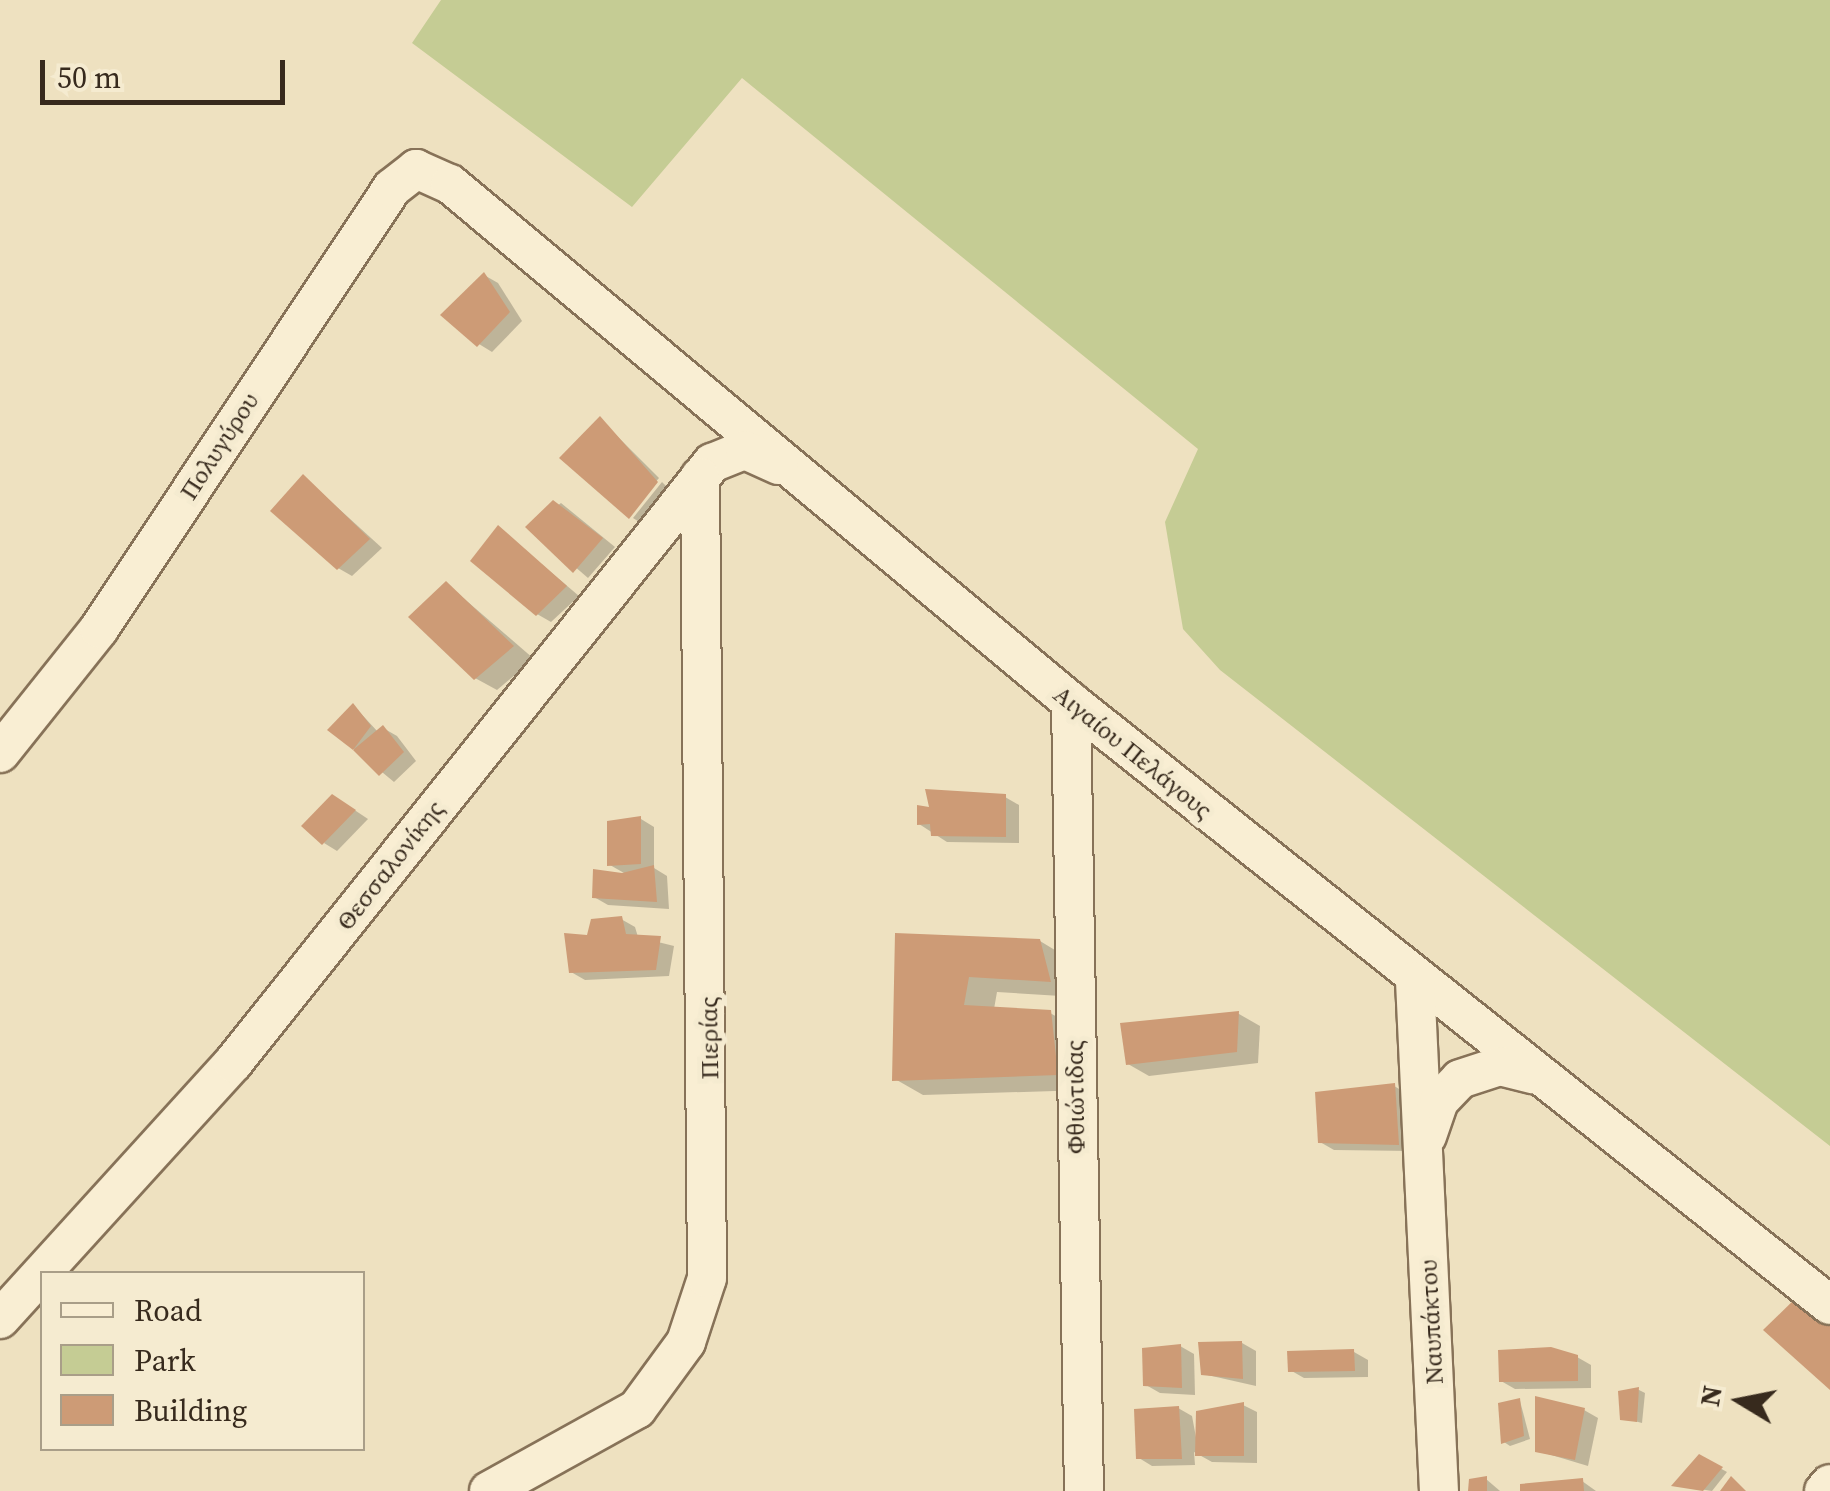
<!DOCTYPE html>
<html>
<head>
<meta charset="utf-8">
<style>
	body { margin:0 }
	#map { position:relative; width:1830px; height:1491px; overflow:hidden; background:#eee1c0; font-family:"Source Serif 4",serif }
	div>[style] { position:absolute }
	.green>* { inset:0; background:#c5cc94 }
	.shadow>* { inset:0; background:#0003 }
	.building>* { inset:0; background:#cd9b76 }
	.roads { filter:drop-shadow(2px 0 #877258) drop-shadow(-2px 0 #877258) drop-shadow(0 2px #877258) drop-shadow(0 -2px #877258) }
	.minor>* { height:38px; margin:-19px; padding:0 19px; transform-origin:19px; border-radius:19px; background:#f9eed3 }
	span { translate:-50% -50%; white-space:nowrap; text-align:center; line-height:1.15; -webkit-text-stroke:10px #f5ebd0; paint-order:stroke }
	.street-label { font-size:25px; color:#372a1d }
	.legend { position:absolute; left:40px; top:1271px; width:325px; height:180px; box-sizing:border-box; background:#f5ebd0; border:2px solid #a99e88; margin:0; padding:12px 18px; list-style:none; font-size:30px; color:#372a1d }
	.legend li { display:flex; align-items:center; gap:20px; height:50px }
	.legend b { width:50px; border:2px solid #a99e88 }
	.north { position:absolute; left:1690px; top:1351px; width:100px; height:100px; -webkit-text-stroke:8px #f5ebd0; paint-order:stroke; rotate:280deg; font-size:28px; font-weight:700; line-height:40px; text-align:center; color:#372a1d }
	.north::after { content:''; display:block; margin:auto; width:35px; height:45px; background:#372a1d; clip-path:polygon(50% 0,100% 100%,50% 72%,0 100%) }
	.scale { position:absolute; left:40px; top:60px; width:245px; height:45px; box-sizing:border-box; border:5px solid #372a1d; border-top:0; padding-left:12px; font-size:30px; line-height:35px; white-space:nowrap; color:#372a1d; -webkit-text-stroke:8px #f5ebd0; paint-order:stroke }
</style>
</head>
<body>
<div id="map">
	<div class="green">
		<i style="clip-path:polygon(441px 0,1830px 0,1830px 1146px,1220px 670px,1183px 629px,1165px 522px,1198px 449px,742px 78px,632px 207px,412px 43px)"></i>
	</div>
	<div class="shadow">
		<i style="clip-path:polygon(484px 275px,498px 283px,522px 321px,492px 352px,479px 344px)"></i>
		<i style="clip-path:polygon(600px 419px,659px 478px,628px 515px)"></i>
		<i style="clip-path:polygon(304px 477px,382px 548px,352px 576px,338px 568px)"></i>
		<i style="clip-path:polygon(662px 482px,671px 491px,644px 525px,633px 518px)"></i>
		<i style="clip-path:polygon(561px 503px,615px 547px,588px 578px,529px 527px)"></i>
		<i style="clip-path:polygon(499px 528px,579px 596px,551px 622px,537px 614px)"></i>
		<i style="clip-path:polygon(447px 584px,534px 659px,497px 690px,475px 678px)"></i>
		<i style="clip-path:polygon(354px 706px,378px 732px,383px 728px,397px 736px,416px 761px,394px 782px,330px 729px)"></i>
		<i style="clip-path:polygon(1005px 797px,1019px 805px,1019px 843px,947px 842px,919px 824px,933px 810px)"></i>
		<i style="clip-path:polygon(347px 805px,368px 819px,337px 851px,324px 843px)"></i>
		<i style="clip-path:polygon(641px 819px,654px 827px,654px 868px,667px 876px,669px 909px,608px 905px,594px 897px,631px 877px,610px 865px)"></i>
		<i style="clip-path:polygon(621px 919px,635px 927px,638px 937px,674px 946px,669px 976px,585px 980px,571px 972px,589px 938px)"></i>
		<i style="clip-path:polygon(897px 935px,1040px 941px,1068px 958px,1077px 997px,997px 992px,994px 1009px,1050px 1013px,1079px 1029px,1086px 1090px,923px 1095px,895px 1079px)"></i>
		<i style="clip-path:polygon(1239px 1014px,1260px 1026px,1258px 1063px,1149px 1076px,1128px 1064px,1123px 1025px)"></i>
		<i style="clip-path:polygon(1394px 1086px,1408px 1094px,1412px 1151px,1334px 1150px,1320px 1142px)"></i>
		<i style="clip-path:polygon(1242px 1343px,1256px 1351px,1256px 1386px,1203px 1374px)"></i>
		<i style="clip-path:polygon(1180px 1346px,1194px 1354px,1195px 1395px,1160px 1393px,1146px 1385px)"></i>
		<i style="clip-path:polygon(1354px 1352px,1368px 1360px,1368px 1377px,1304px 1378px,1290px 1370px)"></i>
		<i style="clip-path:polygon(1577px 1357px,1591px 1365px,1591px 1388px,1515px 1389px,1501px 1381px)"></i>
		<i style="clip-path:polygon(1639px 1390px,1645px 1393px,1642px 1423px,1623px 1418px,1621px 1393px)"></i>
		<i style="clip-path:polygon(1520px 1401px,1530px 1439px,1510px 1446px,1504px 1442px)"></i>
		<i style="clip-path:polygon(1243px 1405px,1257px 1412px,1257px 1463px,1212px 1462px,1194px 1452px,1195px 1465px,1152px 1466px,1139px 1458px,1178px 1408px,1192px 1416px,1198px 1448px)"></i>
		<i style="clip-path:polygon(1584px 1410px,1598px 1418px,1588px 1466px,1538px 1451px)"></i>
		<i style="clip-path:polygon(1700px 1457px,1727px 1472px,1712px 1491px,1675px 1485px)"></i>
		<i style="clip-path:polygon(1486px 1479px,1500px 1491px,1471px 1491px)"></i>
		<i style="clip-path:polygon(1582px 1481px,1596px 1491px,1522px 1491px)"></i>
	</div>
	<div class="building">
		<i style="clip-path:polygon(484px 272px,510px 312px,477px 347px,440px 315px)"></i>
		<i style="clip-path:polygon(600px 416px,658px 482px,629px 519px,559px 458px)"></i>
		<i style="clip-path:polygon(303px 474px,370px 539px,337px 570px,270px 511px)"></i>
		<i style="clip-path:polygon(553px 500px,603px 538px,573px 573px,525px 527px)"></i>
		<i style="clip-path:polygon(498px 525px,567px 586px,536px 616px,470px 561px)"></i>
		<i style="clip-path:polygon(446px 581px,514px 646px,474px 680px,408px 617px)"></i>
		<i style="clip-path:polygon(353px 703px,371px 726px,353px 750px,327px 730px)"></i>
		<i style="clip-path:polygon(383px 725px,404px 752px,379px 776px,353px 750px)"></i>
		<i style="clip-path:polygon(925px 789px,1006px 794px,1006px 837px,931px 836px,930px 824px,917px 825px,917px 805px,929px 807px)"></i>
		<i style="clip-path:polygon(332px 794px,356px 810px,322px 845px,301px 826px)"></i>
		<i style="clip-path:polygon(641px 816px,641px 864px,607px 866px,607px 821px)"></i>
		<i style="clip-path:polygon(654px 865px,657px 902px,592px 898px,593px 869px,622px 873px)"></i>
		<i style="clip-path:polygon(622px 916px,626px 934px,661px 936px,656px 970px,569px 973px,564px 933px,587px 935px,591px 919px)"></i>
		<i style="clip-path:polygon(895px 933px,1040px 939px,1051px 982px,969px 977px,964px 1005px,1051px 1010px,1058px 1075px,892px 1081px)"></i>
		<i style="clip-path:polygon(1239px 1011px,1237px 1052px,1126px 1065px,1120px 1023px)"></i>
		<i style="clip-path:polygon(1395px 1083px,1399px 1145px,1318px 1143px,1315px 1092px)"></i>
		<i style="clip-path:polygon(1799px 1295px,1830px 1319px,1830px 1390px,1763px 1330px)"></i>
		<i style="clip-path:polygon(1242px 1341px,1243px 1379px,1201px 1375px,1198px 1342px)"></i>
		<i style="clip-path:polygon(1181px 1344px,1182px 1388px,1143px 1386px,1142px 1348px)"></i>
		<i style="clip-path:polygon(1551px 1347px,1578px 1355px,1578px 1381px,1499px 1382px,1498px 1350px)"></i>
		<i style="clip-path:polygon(1354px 1349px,1355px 1371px,1288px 1372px,1287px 1351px)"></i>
		<i style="clip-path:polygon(1639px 1387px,1637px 1422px,1620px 1420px,1618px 1391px)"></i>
		<i style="clip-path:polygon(1535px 1396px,1585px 1408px,1575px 1460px,1535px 1452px)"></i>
		<i style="clip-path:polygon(1520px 1398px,1524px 1436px,1501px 1444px,1498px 1403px)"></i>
		<i style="clip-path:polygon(1244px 1402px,1244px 1456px,1195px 1456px,1196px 1411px)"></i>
		<i style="clip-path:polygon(1179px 1406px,1182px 1459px,1136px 1459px,1134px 1409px)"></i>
		<i style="clip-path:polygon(1699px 1454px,1723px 1467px,1703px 1491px,1671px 1486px)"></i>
		<i style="clip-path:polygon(1487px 1476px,1487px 1491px,1468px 1491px,1469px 1479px)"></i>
		<i style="clip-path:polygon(1731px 1476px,1746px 1491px,1720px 1491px)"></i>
		<i style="clip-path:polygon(1583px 1478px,1584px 1491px,1520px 1491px,1520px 1484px)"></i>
	</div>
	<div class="roads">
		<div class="minor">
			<i style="left:1071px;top:702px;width:789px;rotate:89.06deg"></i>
			<i style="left:0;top:753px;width:159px;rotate:-51.4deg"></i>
			<i style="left:99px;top:629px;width:529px;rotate:-56.4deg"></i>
			<i style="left:392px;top:188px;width:31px;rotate:-38deg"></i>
			<i style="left:416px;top:169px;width:37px;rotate:24deg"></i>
			<i style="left:450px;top:184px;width:809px;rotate:39.83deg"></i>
			<i style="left:1071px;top:702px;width:969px;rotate:38.47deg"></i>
			<i style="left:1415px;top:981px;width:511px;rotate:87.31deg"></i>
			<i style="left:1427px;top:1136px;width:37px;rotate:-71deg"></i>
			<i style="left:1439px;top:1101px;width:30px;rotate:-46deg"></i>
			<i style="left:1460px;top:1079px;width:42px;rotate:-18deg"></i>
			<i style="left:1500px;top:1066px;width:34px;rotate:14deg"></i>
			<i style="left:0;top:1319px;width:346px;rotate:-47.7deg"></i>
			<i style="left:233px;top:1063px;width:768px;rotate:-51.4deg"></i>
			<i style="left:712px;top:463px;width:35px;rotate:-22deg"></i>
			<i style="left:745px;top:450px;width:37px;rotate:24deg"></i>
			<i style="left:489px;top:1491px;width:169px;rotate:-29deg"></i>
			<i style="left:637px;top:1409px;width:83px;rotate:-53.8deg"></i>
			<i style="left:686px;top:1342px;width:67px;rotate:-71.8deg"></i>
			<i style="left:707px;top:1278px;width:801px;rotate:-90.5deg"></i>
			<i style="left:1824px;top:1491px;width:9px;rotate:-49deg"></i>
		</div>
	</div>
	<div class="street-label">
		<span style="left:219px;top:446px;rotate:-57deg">Πολυγύρου</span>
		<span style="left:1133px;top:752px;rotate:39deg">Αιγαίου Πελάγους</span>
		<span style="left:390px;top:865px;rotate:-52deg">Θεσσαλονίκης</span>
		<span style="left:709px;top:1038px;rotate:-91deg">Πιερίας</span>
		<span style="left:1075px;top:1097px;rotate:-91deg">Φθιώτιδας</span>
		<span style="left:1431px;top:1322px;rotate:-93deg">Ναυπάκτου</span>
	</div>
	<ul class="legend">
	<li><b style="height:12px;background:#f9eed3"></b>Road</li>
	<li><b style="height:28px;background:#c5cc94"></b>Park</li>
	<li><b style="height:28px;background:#cd9b76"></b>Building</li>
	</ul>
	<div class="north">N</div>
	<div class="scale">50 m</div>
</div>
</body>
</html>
